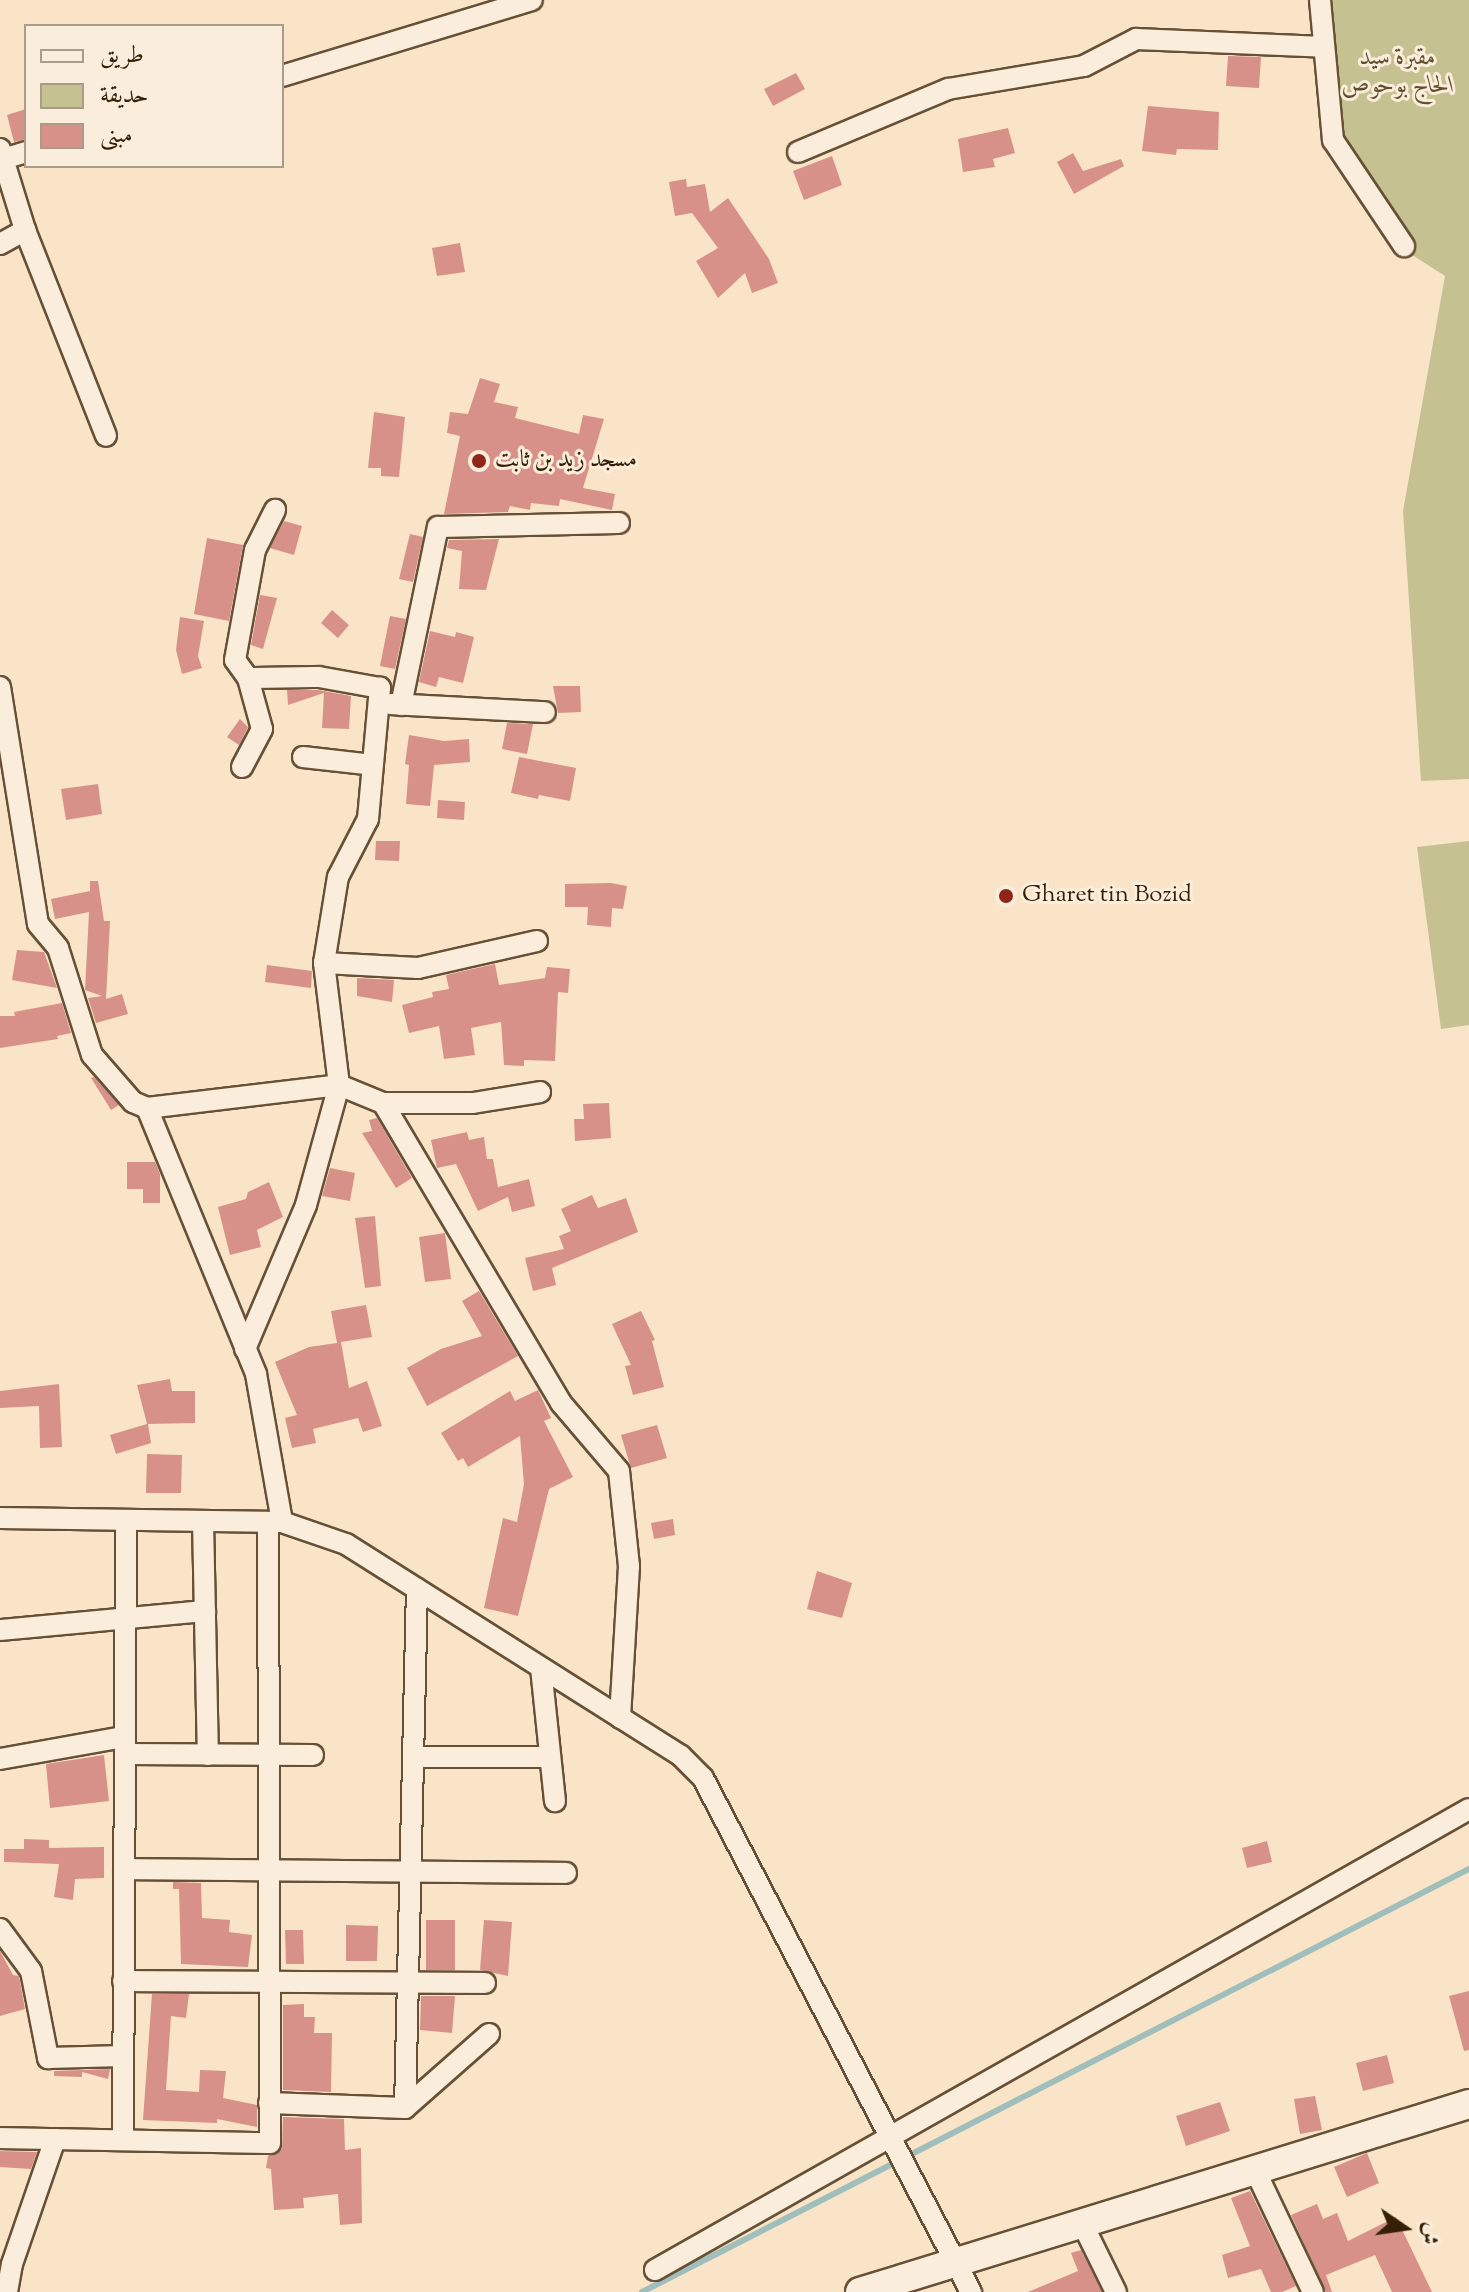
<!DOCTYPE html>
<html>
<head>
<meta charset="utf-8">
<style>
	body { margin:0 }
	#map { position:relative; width:1469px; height:2292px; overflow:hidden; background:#f9e4c7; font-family:"Sorts Mill Goudy",Amiri,serif }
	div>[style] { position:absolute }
	.green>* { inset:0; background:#c6c190 }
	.stream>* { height:6px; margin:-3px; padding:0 3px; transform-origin:3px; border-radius:3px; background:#9fbebc }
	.building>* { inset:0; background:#d79188 }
	.roads { filter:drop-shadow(2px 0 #665136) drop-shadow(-2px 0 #665136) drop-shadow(0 2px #665136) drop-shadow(0 -2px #665136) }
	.street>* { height:20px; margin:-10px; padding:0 10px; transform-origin:10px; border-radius:10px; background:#fbeddb }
	.secondary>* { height:28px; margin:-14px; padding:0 14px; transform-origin:14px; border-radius:14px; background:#fbeddb }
	.dots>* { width:22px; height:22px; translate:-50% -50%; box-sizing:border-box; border:4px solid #fbeddb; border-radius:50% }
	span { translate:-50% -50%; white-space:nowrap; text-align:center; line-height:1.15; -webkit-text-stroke:6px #fbeddb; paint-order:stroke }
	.park-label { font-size:24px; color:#60502f; font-style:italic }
	.poi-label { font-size:24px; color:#352006 }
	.left { translate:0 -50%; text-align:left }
	.legend { position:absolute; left:24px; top:24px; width:260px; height:144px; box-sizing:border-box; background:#fbeddb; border:2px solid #ac9b86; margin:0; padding:10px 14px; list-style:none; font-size:24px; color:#352006 }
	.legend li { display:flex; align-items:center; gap:16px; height:40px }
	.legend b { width:40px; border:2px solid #ac9b86 }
	.north { position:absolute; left:1365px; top:2188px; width:80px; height:80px; -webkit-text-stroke:6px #fbeddb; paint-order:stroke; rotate:103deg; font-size:22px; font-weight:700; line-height:32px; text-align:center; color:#352006 }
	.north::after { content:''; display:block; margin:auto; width:28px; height:36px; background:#352006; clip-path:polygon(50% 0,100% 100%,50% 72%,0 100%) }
</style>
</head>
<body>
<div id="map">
	<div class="green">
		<i style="clip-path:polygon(1325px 0,1469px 0,1469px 779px,1421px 781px,1403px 511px,1445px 276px,1406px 251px,1326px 122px)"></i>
		<i style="clip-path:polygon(1469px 841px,1469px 1025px,1441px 1029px,1417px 847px)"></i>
	</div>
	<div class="stream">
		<i style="left:642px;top:2292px;width:929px;rotate:-27.09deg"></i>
	</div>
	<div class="building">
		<i style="clip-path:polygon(1228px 56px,1261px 57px,1259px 88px,1226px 86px)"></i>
		<i style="clip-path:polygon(796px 73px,805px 89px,773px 106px,764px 89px)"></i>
		<i style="clip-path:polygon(1148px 106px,1219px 112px,1218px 150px,1177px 149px,1176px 155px,1142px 151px)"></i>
		<i style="clip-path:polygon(26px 109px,26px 139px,14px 142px,7px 115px)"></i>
		<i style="clip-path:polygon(1008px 128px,1015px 153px,993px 159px,995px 167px,963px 172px,958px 139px)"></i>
		<i style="clip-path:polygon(1073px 153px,1083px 171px,1121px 159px,1124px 166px,1074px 194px,1057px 162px)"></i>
		<i style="clip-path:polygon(832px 156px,842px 185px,804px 200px,793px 171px)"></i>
		<i style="clip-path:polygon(686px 179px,687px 187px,705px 184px,710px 212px,728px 198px,769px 259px,778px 283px,752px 293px,745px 273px,718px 298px,696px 261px,718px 248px,692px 213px,675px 216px,669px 182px)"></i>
		<i style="clip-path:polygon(460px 243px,465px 272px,437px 276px,432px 248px)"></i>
		<i style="clip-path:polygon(480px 378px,500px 384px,494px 402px,518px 407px,515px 418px,579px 434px,583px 415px,604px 419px,583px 488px,615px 494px,612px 510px,560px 499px,559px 506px,531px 503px,530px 510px,510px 506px,508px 512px,444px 514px,460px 436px,447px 433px,450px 412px,468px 414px)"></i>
		<i style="clip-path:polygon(374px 412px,405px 417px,399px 477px,381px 476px,381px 468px,368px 468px)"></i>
		<i style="clip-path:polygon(284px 521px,302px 526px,294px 555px,270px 548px)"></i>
		<i style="clip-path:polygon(410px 534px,423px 537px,413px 582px,399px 579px)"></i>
		<i style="clip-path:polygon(207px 538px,243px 545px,229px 621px,194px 614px)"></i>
		<i style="clip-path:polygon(499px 539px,486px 590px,459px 589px,462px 551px,447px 548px,449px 540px)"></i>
		<i style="clip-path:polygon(260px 595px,277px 598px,263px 649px,251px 645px)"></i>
		<i style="clip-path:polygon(332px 610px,349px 625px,338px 638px,321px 623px)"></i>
		<i style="clip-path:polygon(390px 616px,406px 619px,395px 669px,380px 666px)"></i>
		<i style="clip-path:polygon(180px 617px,204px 621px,198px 656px,202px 668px,182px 674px,176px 650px)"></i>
		<i style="clip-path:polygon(430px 631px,455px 637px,456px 632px,474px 637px,463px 683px,439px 677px,436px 687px,419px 682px)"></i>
		<i style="clip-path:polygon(553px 686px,580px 686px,581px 712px,558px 713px)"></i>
		<i style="clip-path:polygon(287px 690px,318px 690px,351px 696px,349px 729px,322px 728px,324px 693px,288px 705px)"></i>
		<i style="clip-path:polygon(240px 719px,248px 727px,239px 745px,227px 737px)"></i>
		<i style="clip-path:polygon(507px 723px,533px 724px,527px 754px,502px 749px)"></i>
		<i style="clip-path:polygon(409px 735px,444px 741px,469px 739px,470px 762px,434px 765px,430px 806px,406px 804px,409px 765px,405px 764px)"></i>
		<i style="clip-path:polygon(519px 757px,576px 768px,570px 801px,539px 795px,538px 799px,511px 793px)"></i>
		<i style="clip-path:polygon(98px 784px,102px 814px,66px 820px,61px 789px)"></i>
		<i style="clip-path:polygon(438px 800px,465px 802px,464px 820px,437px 818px)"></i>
		<i style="clip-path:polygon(376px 841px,400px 841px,399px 861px,375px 860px)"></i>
		<i style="clip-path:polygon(90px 881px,98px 881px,104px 921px,110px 921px,106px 999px,122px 994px,128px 1014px,96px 1023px,88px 998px,102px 996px,85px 990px,89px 912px,55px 919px,51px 899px,90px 891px)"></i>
		<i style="clip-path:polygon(611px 883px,627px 886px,623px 909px,612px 908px,611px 927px,587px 925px,588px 907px,565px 907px,565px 884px)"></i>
		<i style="clip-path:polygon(17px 950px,44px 952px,57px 988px,12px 980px)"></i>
		<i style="clip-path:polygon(495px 964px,499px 985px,545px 978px,547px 967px,570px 969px,568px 993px,558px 992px,555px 1061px,524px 1060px,524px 1066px,504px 1065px,501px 1022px,471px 1028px,475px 1055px,444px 1059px,439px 1026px,409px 1033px,402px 1005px,433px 997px,432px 992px,449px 989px,446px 975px)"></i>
		<i style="clip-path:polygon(267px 965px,312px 971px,311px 988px,265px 982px)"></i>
		<i style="clip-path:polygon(357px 978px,394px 980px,392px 1002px,357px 996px)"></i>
		<i style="clip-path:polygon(62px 1003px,71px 1033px,57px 1036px,58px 1039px,0 1048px,0 1016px,15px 1016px,14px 1012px)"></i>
		<i style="clip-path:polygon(94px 1077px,119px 1105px,111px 1110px,91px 1078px)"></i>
		<i style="clip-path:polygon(609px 1103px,611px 1138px,575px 1141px,574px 1119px,584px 1119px,583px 1104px)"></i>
		<i style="clip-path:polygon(377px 1118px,412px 1178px,396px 1188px,362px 1133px,372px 1131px,369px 1120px)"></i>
		<i style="clip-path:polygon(467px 1132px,469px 1140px,484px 1137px,487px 1159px,493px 1159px,498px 1187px,529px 1179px,535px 1206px,512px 1212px,508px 1197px,478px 1211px,456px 1164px,437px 1168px,431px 1140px)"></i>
		<i style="clip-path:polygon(127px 1162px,155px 1162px,160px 1174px,160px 1203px,143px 1203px,143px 1189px,127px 1189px)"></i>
		<i style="clip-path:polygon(330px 1168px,355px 1173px,350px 1201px,322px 1196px)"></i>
		<i style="clip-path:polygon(269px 1182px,283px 1217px,257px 1230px,261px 1247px,230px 1255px,218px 1207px,246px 1199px,248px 1192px)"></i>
		<i style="clip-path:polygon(592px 1195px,598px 1208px,626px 1198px,638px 1232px,552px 1268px,556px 1285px,533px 1291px,525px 1258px,564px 1249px,559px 1236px,571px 1231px,561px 1209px)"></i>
		<i style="clip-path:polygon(375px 1216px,381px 1286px,365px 1288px,355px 1218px)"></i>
		<i style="clip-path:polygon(445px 1233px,451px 1279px,425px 1282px,419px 1237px)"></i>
		<i style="clip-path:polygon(479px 1291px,518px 1356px,427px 1406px,407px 1368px,441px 1349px,482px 1336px,462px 1301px)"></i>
		<i style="clip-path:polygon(366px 1305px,372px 1337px,341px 1342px,349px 1388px,367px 1381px,382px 1426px,363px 1432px,358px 1418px,313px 1429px,316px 1443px,292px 1448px,285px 1418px,297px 1415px,275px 1362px,309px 1347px,337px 1343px,331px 1311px)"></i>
		<i style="clip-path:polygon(641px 1311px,655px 1340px,652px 1341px,664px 1387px,633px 1395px,625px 1366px,631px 1365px,612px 1324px)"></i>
		<i style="clip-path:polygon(170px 1379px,172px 1391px,195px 1391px,195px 1423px,148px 1424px,151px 1443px,116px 1454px,110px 1435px,147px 1424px,137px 1385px)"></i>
		<i style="clip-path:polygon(59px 1384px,62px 1447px,40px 1448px,39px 1406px,0 1408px,0 1391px)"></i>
		<i style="clip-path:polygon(538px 1390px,551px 1418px,544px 1421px,573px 1477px,549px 1489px,518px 1616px,484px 1608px,503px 1518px,517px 1522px,524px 1484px,520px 1436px,468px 1467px,463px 1458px,458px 1461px,441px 1433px,510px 1391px,515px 1401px)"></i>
		<i style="clip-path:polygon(657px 1425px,667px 1458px,631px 1468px,621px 1435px)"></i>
		<i style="clip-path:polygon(147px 1454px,182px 1455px,181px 1493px,146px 1493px)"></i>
		<i style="clip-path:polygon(673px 1519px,675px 1535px,654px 1539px,651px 1523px)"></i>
		<i style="clip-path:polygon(817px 1571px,852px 1583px,842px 1618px,807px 1609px)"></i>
		<i style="clip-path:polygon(104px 1755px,109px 1801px,50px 1808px,46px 1764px)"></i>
		<i style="clip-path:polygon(24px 1839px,49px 1840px,49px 1848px,104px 1847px,104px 1878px,75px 1879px,73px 1900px,54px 1897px,59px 1864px,4px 1862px,4px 1849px,24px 1849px)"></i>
		<i style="clip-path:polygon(1267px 1841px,1272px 1862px,1247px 1868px,1242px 1848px)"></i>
		<i style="clip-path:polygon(173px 1882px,201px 1883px,202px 1918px,230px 1920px,229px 1932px,252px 1935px,248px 1967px,181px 1964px,179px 1889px,173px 1889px)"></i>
		<i style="clip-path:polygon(426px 1920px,455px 1920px,455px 1970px,426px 1970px)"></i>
		<i style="clip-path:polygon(484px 1920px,512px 1922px,508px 1976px,480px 1970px)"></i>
		<i style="clip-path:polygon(346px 1925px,378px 1926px,377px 1961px,346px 1961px)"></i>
		<i style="clip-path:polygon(285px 1930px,303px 1930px,304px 1964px,286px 1964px)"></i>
		<i style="clip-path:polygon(0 1951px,13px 1975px,19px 1976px,25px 2009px,0 2016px)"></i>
		<i style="clip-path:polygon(1469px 1991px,1469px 2050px,1464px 2051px,1449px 1996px)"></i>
		<i style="clip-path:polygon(152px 1994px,189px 1994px,186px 2018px,171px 2016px,166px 2090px,199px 2092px,200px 2070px,226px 2071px,223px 2098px,257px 2105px,257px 2127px,217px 2119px,217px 2123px,143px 2120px)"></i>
		<i style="clip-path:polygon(421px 1996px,455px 1996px,452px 2033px,420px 2030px)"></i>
		<i style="clip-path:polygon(304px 2004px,304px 2017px,315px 2017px,314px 2033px,332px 2033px,331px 2092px,283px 2090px,283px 2005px)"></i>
		<i style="clip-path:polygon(1387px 2055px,1394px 2083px,1363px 2091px,1356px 2063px)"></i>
		<i style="clip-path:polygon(110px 2069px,108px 2079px,82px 2072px,82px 2077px,54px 2076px,54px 2071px)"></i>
		<i style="clip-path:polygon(1315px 2096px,1322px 2130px,1300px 2134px,1294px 2099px)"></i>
		<i style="clip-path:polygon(1220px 2102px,1230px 2131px,1186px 2146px,1176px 2116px)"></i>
		<i style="clip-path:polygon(283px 2117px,344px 2119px,345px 2150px,361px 2148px,362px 2223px,340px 2225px,338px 2194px,303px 2198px,304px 2208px,274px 2210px,271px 2169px,266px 2168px,268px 2156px,282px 2149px)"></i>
		<i style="clip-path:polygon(0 2151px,37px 2152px,31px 2169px,0 2167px)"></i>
		<i style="clip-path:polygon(1367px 2153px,1379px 2183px,1347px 2197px,1334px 2167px)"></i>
		<i style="clip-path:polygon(1250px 2191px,1296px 2286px,1282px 2292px,1271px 2292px,1261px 2269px,1228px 2278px,1222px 2255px,1250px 2246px,1231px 2198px)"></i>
		<i style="clip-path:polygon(1317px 2204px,1323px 2219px,1337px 2213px,1348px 2241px,1396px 2217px,1432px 2292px,1392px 2292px,1375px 2255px,1326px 2275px,1332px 2292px,1326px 2292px,1291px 2215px)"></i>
		<i style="clip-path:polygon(1081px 2250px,1102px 2292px,1028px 2292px,1078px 2271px,1071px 2253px)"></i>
	</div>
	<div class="roads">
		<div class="street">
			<i style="left:1320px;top:0;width:141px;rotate:84.7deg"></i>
			<i style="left:1333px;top:140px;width:128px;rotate:56.2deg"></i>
			<i style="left:282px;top:76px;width:261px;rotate:-16.9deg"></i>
			<i style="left:0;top:149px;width:85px;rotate:72.8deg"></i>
			<i style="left:25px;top:230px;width:221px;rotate:68.5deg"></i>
			<i style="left:798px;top:152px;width:163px;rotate:-22.8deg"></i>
			<i style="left:948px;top:89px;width:138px;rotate:-9.6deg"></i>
			<i style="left:1084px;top:66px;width:59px;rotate:-27.4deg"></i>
			<i style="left:1136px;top:39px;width:188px;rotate:2.4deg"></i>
			<i style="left:0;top:160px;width:27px;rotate:-17deg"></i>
			<i style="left:0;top:244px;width:29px;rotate:-29deg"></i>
			<i style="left:0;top:687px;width:240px;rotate:80.9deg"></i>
			<i style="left:38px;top:924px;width:31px;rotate:50deg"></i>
			<i style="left:58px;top:948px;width:112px;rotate:72.4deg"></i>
			<i style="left:92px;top:1055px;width:62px;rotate:48.9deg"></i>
			<i style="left:133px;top:1102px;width:15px;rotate:23deg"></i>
			<i style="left:147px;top:1108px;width:193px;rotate:-6.8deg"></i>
			<i style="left:339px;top:1085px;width:48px;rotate:22.2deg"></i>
			<i style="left:383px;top:1103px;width:349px;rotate:59.3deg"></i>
			<i style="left:561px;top:1403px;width:89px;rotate:49.5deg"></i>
			<i style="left:619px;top:1471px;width:96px;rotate:84deg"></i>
			<i style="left:629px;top:1566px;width:152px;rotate:93.4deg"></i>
			<i style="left:390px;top:704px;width:155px;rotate:3deg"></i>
			<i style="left:401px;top:705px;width:182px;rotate:-78.3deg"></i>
			<i style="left:438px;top:527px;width:181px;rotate:-1.3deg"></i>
			<i style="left:303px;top:757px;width:70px;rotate:6.5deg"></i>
			<i style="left:242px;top:767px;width:43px;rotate:-62.2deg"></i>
			<i style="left:262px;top:729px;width:53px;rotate:-105.4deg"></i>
			<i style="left:248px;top:678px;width:22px;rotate:-126deg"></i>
			<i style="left:235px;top:660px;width:112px;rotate:-79.7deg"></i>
			<i style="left:255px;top:550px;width:45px;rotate:-63.4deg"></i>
			<i style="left:324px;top:963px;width:94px;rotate:3deg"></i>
			<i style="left:418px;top:968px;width:122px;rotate:-12.8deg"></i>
			<i style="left:383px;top:1103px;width:90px"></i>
			<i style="left:473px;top:1103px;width:68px;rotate:-9.3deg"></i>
			<i style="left:147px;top:1108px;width:287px;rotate:67.7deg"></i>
			<i style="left:256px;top:1374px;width:150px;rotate:80deg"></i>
			<i style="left:245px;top:1349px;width:156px;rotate:-67deg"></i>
			<i style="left:306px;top:1205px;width:124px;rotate:-74.6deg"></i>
			<i style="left:339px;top:1085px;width:123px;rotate:-97deg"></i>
			<i style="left:324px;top:963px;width:87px;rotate:-80.8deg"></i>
			<i style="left:338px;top:877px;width:65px;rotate:-62.7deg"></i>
			<i style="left:368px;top:819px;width:132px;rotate:-84.8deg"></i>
			<i style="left:380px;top:688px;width:62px;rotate:-169.8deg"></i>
			<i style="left:319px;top:677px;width:71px;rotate:179.2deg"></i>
			<i style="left:0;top:1518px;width:282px;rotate:0.8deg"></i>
			<i style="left:282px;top:1522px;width:68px;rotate:19deg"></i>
			<i style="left:346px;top:1544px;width:396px;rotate:32.3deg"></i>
			<i style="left:681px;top:1756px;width:31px;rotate:45deg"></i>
			<i style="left:703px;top:1778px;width:580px;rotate:62.46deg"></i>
			<i style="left:203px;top:1521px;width:234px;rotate:88.8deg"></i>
			<i style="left:0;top:1630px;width:206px;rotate:-5.3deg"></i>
			<i style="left:541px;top:1668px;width:134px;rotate:84deg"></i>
			<i style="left:125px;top:1754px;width:188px;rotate:0.3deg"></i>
			<i style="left:413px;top:1757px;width:137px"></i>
			<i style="left:0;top:1759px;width:126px;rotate:-10.1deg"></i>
			<i style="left:124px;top:1869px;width:442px;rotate:0.5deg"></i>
			<i style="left:0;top:1929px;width:52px;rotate:53.6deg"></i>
			<i style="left:31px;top:1971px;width:89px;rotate:78.9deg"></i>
			<i style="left:48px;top:2058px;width:75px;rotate:-1.5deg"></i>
			<i style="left:123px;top:1981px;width:362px;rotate:0.3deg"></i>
			<i style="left:269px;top:2103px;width:136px;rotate:2.1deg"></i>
			<i style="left:405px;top:2108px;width:112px;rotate:-41.4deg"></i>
			<i style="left:405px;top:2108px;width:519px;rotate:-88.68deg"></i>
			<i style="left:0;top:2138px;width:270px;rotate:1.1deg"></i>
			<i style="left:270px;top:2143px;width:621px;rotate:-90.18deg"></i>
			<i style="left:123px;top:2140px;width:620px;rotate:-89.72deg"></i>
			<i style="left:1255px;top:2170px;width:135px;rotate:64.6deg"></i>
			<i style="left:1082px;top:2223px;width:77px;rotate:63.8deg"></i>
			<i style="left:655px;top:2270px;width:935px;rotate:-29.52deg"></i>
			<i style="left:7px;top:2292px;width:28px;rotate:-80deg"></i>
			<i style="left:12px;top:2264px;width:132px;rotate:-71deg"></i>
		</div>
		<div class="secondary">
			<i style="left:860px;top:2292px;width:637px;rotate:-17.16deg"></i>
		</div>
	</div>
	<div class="dots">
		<i style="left:479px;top:461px;background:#8f2418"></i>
		<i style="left:1006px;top:896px;background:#8f2418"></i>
	</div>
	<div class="park-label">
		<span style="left:1398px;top:73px">مقبرة سيد<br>الحاج بوحوص</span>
	</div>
	<div class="poi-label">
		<span class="left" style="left:495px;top:461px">مسجد زيد بن ثابت</span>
		<span class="left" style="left:1022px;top:896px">Gharet tin Bozid</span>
	</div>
	<ul class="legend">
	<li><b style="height:10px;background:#fbeddb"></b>طريق</li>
	<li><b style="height:22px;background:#c6c190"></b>حديقة</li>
	<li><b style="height:22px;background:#d79188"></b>مبنى</li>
	</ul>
	<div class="north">ش</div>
</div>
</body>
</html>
